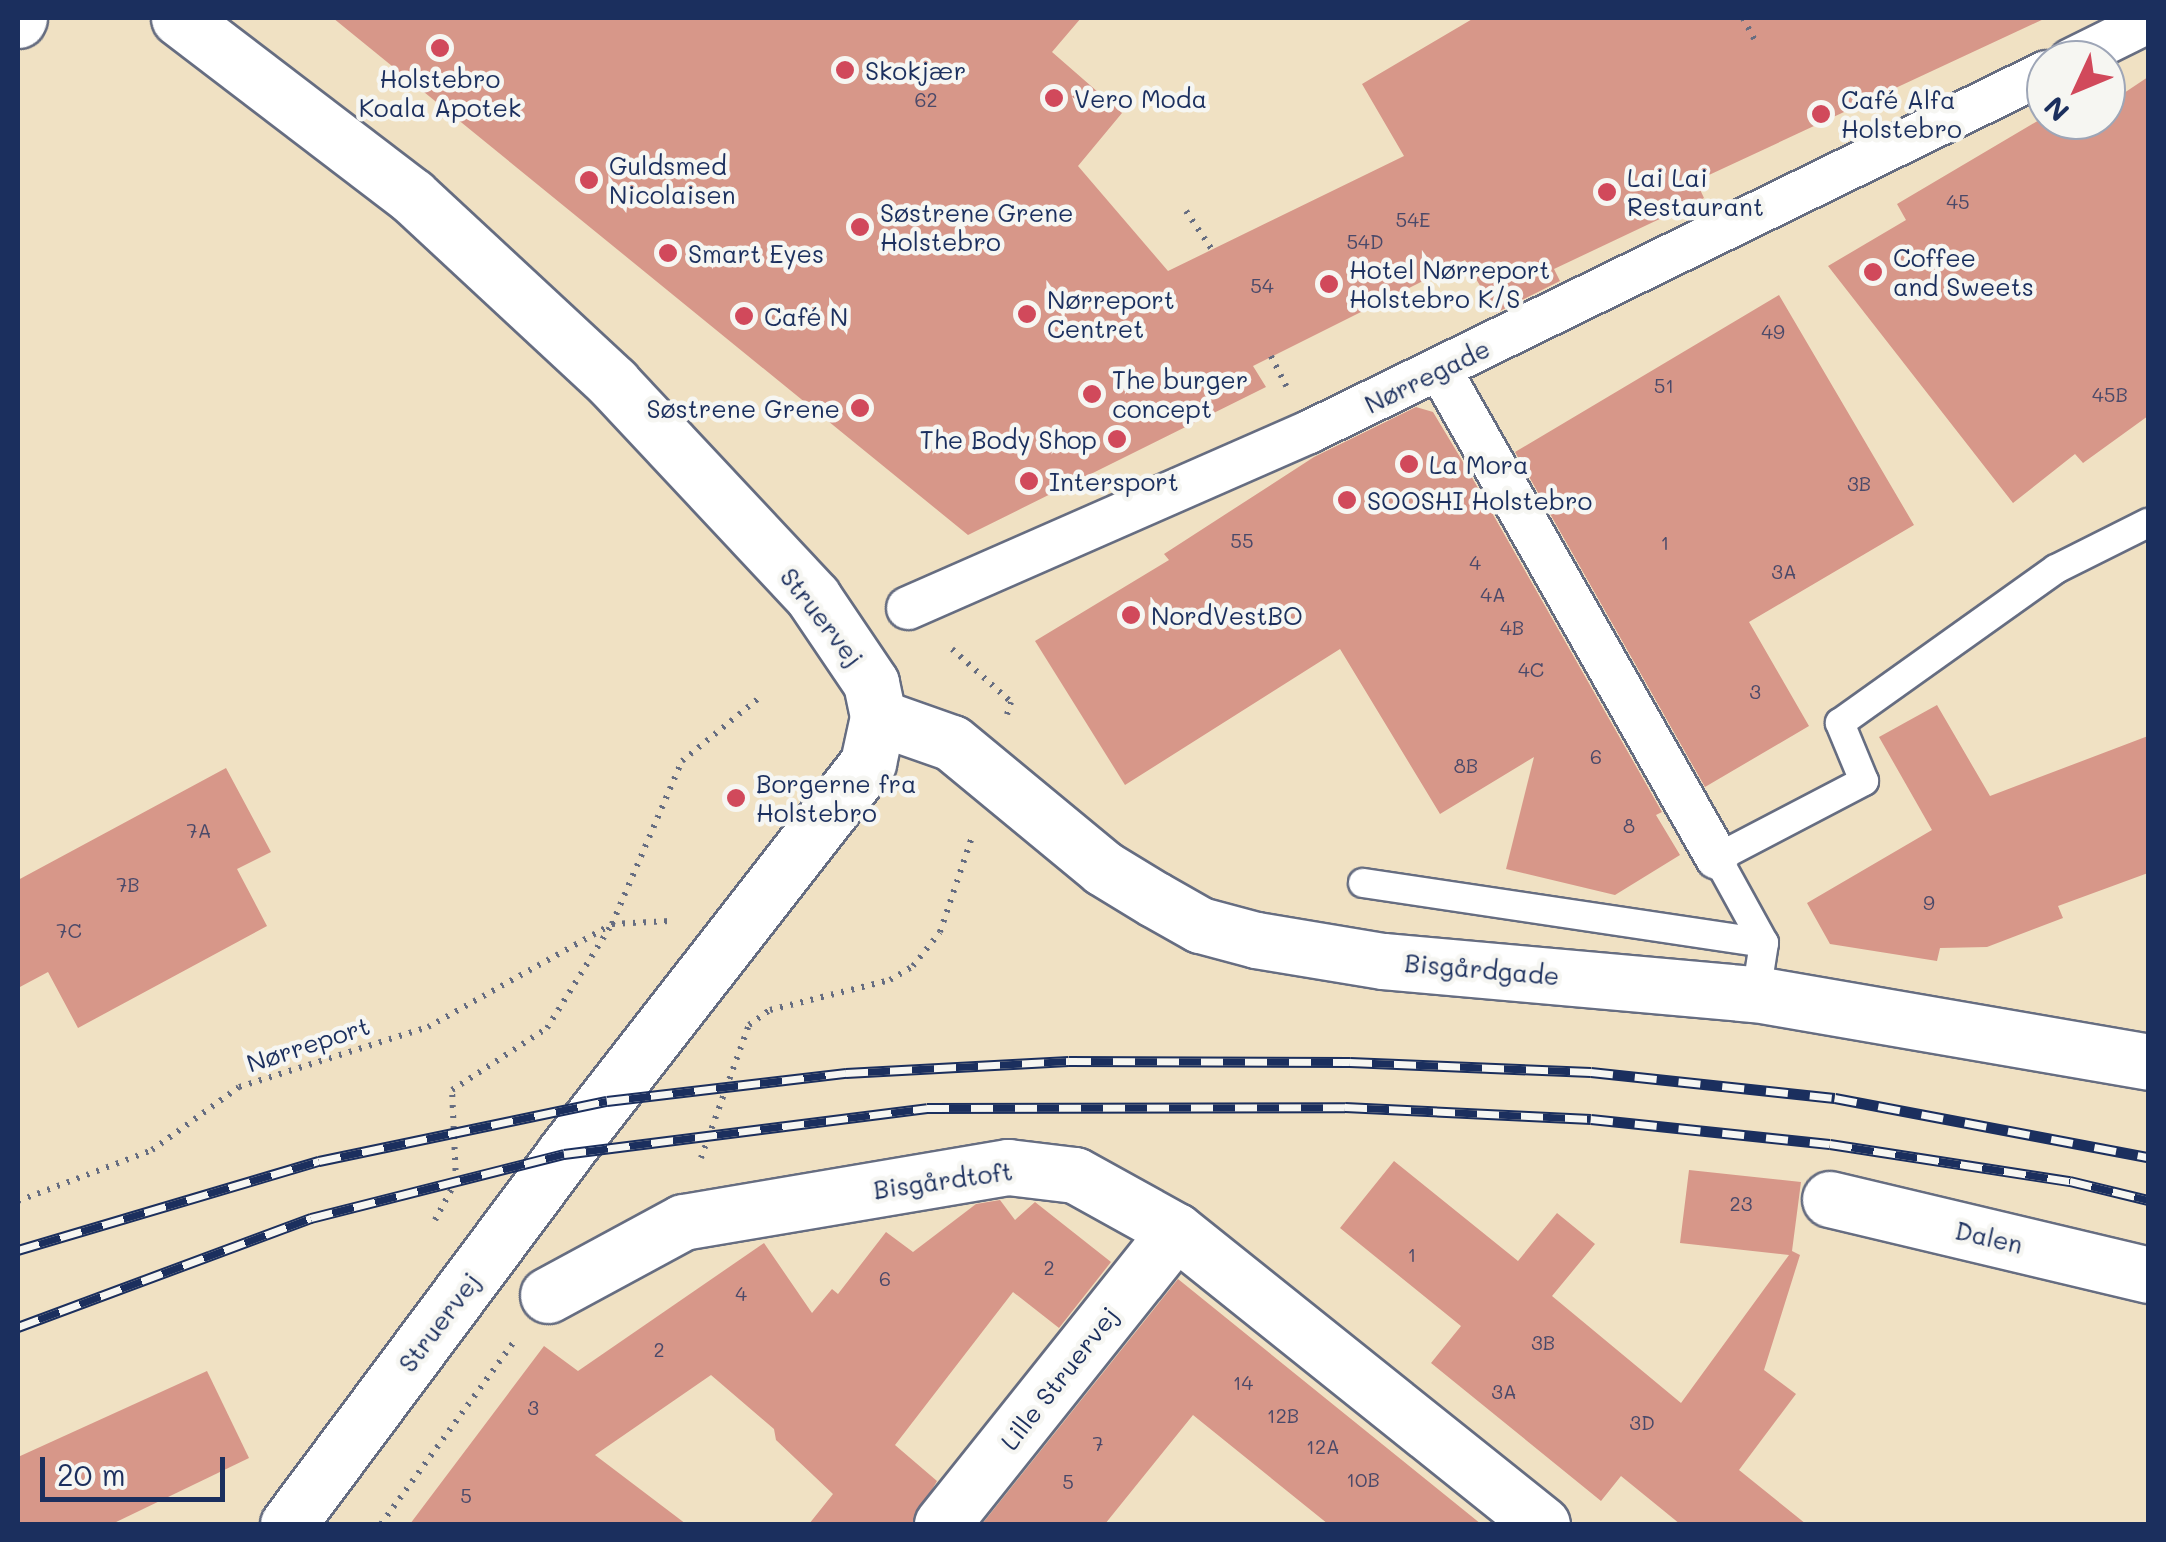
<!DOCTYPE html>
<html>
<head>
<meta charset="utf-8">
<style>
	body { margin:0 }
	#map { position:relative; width:2166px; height:1542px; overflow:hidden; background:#f0e1c3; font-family:Mali,sans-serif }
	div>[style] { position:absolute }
	.building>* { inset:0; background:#d79789 }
	.path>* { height:6px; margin-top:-3px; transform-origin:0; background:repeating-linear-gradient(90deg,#666d81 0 2.5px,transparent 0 10.5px) }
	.roads { filter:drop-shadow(2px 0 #666d81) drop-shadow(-2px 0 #666d81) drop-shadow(0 2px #666d81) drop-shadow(0 -2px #666d81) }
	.service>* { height:28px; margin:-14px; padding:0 14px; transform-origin:14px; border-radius:14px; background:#fff }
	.pedestrian>* { height:42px; margin:-21px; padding:0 21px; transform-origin:21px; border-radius:21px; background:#fff }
	.minor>* { height:55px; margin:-27.5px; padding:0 27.5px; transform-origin:27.5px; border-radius:27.5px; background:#fff }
	.tertiary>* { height:55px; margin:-27.5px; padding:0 27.5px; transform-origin:27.5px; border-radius:27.5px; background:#fff }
	.rail>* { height:11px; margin-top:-5.5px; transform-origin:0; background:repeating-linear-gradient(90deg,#f6f6f2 0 22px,#1b2f5e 0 44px); box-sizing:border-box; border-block:2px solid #1b2f5e }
	.dots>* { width:28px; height:28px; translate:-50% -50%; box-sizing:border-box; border:5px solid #f6f6f2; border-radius:50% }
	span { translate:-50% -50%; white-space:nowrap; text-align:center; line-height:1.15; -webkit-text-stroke:9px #f6f6f2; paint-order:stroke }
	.number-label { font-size:20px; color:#4a4969 }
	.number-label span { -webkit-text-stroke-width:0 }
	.poi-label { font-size:25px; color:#1b2f5e }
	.left { translate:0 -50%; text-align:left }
	.right { translate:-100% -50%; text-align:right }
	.street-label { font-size:25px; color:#1b2f5e }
	.frame { position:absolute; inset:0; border:20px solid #1b2f5e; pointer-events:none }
	.north { position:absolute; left:2026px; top:40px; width:100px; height:100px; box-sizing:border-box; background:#f6f6f2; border:2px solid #9ea6b7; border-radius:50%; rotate:226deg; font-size:28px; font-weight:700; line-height:40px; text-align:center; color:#1b2f5e }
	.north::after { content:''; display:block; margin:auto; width:35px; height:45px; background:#d1495b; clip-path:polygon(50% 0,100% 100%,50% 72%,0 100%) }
	.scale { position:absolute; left:40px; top:1457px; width:185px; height:45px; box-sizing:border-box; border:5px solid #1b2f5e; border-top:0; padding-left:12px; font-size:30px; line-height:35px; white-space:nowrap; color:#1b2f5e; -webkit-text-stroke:8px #f6f6f2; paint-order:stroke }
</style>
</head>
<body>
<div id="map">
	<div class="building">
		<i style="clip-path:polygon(333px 18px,1081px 18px,1052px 52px,1122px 113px,1078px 166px,1168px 271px,1404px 156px,1362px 84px,1474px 18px,2046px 18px,1696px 181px,1704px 198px,1554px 269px,1560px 281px,1496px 313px,1465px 260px,1253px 366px,1266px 387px,968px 535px)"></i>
		<i style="clip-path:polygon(2148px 77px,2148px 416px,2083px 463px,2075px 454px,2013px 503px,1828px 266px,1906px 220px,1897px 204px,2046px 116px,2106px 120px,2106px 105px)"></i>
		<i style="clip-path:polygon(1779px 295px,1914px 525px,1749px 622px,1809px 726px,1705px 787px,1515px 452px)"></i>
		<i style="clip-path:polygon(1416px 407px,1433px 412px,1466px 467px,1662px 812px,1656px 815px,1680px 855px,1615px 895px,1506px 869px,1534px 757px,1440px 814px,1340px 649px,1125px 785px,1035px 641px,1169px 560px,1164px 554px,1314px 457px)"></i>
		<i style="clip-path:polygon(1937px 705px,1990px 796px,2148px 736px,2148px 873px,2058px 906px,2063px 918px,1987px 947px,1940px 948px,1937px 961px,1830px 944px,1807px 903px,1932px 830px,1879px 737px)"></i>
		<i style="clip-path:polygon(226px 768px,271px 852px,237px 869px,267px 926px,78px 1028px,48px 972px,18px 988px,18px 880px)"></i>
		<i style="clip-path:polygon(1394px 1161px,1518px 1261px,1557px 1213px,1595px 1244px,1552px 1296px,1681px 1403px,1789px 1255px,1680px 1243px,1689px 1170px,1801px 1182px,1792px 1251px,1800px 1255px,1764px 1370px,1796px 1394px,1739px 1470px,1806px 1524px,1680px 1524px,1621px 1476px,1601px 1501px,1431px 1363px,1461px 1326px,1340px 1228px)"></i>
		<i style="clip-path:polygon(1000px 1200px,1015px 1220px,1035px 1202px,1111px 1262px,1059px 1328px,1013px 1292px,895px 1445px,937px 1481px,912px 1524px,809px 1524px,833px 1494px,776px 1440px,774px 1429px,711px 1375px,595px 1455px,686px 1524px,410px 1524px,544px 1346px,578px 1371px,764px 1243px,812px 1313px,832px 1289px,838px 1294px,886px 1232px,913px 1252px,976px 1204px)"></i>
		<i style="clip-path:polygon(1178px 1279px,1481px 1524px,1328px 1524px,1193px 1415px,1105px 1524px,982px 1524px)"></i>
		<i style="clip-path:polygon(207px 1371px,249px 1458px,112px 1524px,18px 1524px,18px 1457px)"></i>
	</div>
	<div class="path">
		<i style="left:1743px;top:18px;width:24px;rotate:62deg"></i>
		<i style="left:1186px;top:211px;width:45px;rotate:56deg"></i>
		<i style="left:1271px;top:356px;width:34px;rotate:63deg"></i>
		<i style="left:952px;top:649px;width:79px;rotate:41.9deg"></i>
		<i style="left:1011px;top:702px;width:13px;rotate:108deg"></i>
		<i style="left:701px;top:1158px;width:141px;rotate:-70.2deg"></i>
		<i style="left:749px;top:1025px;width:26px;rotate:-36deg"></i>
		<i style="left:770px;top:1010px;width:124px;rotate:-14deg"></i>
		<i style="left:890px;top:980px;width:27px;rotate:-31deg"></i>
		<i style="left:913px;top:966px;width:43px;rotate:-51.5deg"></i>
		<i style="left:940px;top:932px;width:100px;rotate:-71.4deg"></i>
		<i style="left:18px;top:1201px;width:143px;rotate:-20.8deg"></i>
		<i style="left:152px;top:1150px;width:107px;rotate:-35.9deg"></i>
		<i style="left:239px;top:1087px;width:198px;rotate:-17.6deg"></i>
		<i style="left:428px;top:1027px;width:211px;rotate:-29.2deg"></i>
		<i style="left:612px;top:924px;width:58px;rotate:-3deg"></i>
		<i style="left:435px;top:1220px;width:44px;rotate:-61.7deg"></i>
		<i style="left:456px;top:1181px;width:91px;rotate:-92.5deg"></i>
		<i style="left:452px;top:1090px;width:113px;rotate:-33.1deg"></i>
		<i style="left:547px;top:1028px;width:123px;rotate:-58deg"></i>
		<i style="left:612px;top:924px;width:177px;rotate:-66.8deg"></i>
		<i style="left:682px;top:761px;width:99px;rotate:-39.3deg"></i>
		<i style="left:381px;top:1524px;width:228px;rotate:-53.9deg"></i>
	</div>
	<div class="roads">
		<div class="service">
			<i style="left:1363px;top:883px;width:405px;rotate:8.5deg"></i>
			<i style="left:1756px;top:994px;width:52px;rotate:-81.1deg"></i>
			<i style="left:1764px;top:943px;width:97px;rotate:-118.9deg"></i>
			<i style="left:1717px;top:858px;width:166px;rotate:-27.6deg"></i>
			<i style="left:1864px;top:781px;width:63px;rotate:-112.5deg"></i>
			<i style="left:1840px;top:723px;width:265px;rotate:-35.5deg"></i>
			<i style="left:2056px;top:569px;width:103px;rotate:-26.6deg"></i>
		</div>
		<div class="pedestrian">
			<i style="left:2071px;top:60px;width:86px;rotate:-26.3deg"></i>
			<i style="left:1440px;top:370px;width:561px;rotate:60.42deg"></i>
			<i style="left:908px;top:608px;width:438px;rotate:-23.7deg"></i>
			<i style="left:1309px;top:432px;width:820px;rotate:-26.03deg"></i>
		</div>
		<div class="minor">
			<i style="left:1830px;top:1199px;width:327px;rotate:13.4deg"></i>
			<i style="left:548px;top:1295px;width:153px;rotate:-28.4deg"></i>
			<i style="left:683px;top:1222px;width:330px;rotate:-9.6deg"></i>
			<i style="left:1008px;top:1167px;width:67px;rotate:6.8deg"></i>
			<i style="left:1075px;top:1175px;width:115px;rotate:29deg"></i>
			<i style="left:1176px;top:1231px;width:469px;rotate:38.7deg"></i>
			<i style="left:942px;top:1524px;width:375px;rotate:-51.4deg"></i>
		</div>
		<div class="tertiary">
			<i style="left:179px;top:18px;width:293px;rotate:37.4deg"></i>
			<i style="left:412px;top:196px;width:275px;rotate:42.9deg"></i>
			<i style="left:613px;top:383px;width:293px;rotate:46.9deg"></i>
			<i style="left:813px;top:597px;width:104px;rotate:56deg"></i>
			<i style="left:871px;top:683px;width:35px;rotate:78deg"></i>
			<i style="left:878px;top:717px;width:47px;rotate:102.3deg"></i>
			<i style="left:868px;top:763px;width:495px;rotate:127.9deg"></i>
			<i style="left:564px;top:1154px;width:462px;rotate:126.7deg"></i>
			<i style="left:18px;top:20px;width:2px;rotate:-63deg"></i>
			<i style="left:878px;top:717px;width:78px;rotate:19.4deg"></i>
			<i style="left:952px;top:743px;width:196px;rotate:39.6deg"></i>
			<i style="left:1103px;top:868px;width:60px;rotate:31.3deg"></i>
			<i style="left:1154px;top:899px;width:53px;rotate:29.5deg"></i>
			<i style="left:1200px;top:925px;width:58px;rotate:15deg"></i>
			<i style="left:1256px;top:940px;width:129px;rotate:9.4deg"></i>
			<i style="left:1383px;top:961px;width:374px;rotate:5.1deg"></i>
			<i style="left:1756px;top:994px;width:398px;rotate:9.8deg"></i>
		</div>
	</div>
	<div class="rail">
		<i style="left:18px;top:1250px;width:314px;rotate:-16.5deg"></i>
		<i style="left:319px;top:1161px;width:294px;rotate:-11.8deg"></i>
		<i style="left:607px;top:1101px;width:241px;rotate:-6.7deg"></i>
		<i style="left:846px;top:1073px;width:223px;rotate:-3.1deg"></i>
		<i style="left:1069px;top:1061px;width:281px;rotate:0.2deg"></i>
		<i style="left:1350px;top:1062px;width:241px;rotate:2.4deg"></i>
		<i style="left:1591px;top:1072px;width:245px;rotate:6.1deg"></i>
		<i style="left:1835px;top:1098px;width:319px;rotate:10.7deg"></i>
		<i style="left:18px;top:1327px;width:313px;rotate:-20.4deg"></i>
		<i style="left:311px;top:1218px;width:261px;rotate:-14.2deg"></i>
		<i style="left:564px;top:1154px;width:366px;rotate:-7.2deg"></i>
		<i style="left:927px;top:1108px;width:418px;rotate:-0.1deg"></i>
		<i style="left:1345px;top:1107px;width:246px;rotate:2.8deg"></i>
		<i style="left:1591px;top:1119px;width:240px;rotate:6deg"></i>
		<i style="left:1830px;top:1144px;width:243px;rotate:8.8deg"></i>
		<i style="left:2070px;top:1181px;width:80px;rotate:13.7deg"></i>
	</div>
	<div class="dots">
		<i style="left:440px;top:48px;background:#d1495b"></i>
		<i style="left:845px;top:70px;background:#d1495b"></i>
		<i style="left:1054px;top:98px;background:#d1495b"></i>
		<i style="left:1821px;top:114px;background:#d1495b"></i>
		<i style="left:589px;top:180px;background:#d1495b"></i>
		<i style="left:1607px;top:192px;background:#d1495b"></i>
		<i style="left:860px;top:227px;background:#d1495b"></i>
		<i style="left:668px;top:253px;background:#d1495b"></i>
		<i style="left:1873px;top:272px;background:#d1495b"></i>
		<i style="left:1329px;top:284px;background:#d1495b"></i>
		<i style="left:1027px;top:314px;background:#d1495b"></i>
		<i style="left:744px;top:316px;background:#d1495b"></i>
		<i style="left:1092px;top:394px;background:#d1495b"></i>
		<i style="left:860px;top:408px;background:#d1495b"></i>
		<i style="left:1117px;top:439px;background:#d1495b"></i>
		<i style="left:1409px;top:464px;background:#d1495b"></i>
		<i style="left:1029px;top:481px;background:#d1495b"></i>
		<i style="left:1347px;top:500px;background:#d1495b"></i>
		<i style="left:1131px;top:615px;background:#d1495b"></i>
		<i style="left:736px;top:798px;background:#d1495b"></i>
	</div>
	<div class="number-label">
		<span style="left:926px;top:99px">62</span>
		<span style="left:1958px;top:201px">45</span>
		<span style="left:1413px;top:219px">54E</span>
		<span style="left:1365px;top:241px">54D</span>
		<span style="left:1262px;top:285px">54</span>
		<span style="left:1773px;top:331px">49</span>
		<span style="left:1664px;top:385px">51</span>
		<span style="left:2110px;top:394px">45B</span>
		<span style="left:1859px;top:483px">3B</span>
		<span style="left:1242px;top:540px">55</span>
		<span style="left:1665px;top:542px">1</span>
		<span style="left:1475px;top:562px">4</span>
		<span style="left:1784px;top:571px">3A</span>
		<span style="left:1493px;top:594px">4A</span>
		<span style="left:1512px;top:627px">4B</span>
		<span style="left:1531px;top:669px">4C</span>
		<span style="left:1755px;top:691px">3</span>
		<span style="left:1596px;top:756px">6</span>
		<span style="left:1466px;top:765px">8B</span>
		<span style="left:1629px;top:825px">8</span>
		<span style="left:199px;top:830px">7A</span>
		<span style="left:128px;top:884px">7B</span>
		<span style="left:1929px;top:902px">9</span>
		<span style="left:69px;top:930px">7C</span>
		<span style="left:1741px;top:1203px">23</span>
		<span style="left:1412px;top:1254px">1</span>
		<span style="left:1049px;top:1267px">2</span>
		<span style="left:885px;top:1278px">6</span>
		<span style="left:741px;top:1293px">4</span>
		<span style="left:1543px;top:1342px">3B</span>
		<span style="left:659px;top:1349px">2</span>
		<span style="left:1243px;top:1382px">14</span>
		<span style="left:1504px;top:1391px">3A</span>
		<span style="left:533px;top:1407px">3</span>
		<span style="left:1283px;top:1415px">12B</span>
		<span style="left:1642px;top:1422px">3D</span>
		<span style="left:1098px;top:1443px">7</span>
		<span style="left:1323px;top:1446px">12A</span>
		<span style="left:1363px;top:1479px">10B</span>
		<span style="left:1068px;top:1481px">5</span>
		<span style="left:466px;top:1495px">5</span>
	</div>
	<div class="poi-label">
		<span class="left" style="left:865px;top:70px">Skokjær</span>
		<span style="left:440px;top:93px">Holstebro<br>Koala Apotek</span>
		<span class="left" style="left:1074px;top:98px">Vero Moda</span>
		<span class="left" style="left:1841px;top:114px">Café Alfa<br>Holstebro</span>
		<span class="left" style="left:609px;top:180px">Guldsmed<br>Nicolaisen</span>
		<span class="left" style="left:1627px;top:192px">Lai Lai<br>Restaurant</span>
		<span class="left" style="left:880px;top:227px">Søstrene Grene<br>Holstebro</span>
		<span class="left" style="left:688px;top:253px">Smart Eyes</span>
		<span class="left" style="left:1893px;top:272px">Coffee<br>and Sweets</span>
		<span class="left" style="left:1349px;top:284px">Hotel Nørreport<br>Holstebro K/S</span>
		<span class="left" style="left:1047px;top:314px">Nørreport<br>Centret</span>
		<span class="left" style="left:764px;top:316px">Café N</span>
		<span class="left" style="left:1112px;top:394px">The burger<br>concept</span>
		<span class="right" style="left:840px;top:408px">Søstrene Grene</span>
		<span class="right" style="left:1097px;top:439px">The Body Shop</span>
		<span class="left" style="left:1429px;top:464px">La Mora</span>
		<span class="left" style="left:1049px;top:481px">Intersport</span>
		<span class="left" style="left:1367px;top:500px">SOOSHI Holstebro</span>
		<span class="left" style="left:1151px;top:615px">NordVestBO</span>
		<span class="left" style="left:756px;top:798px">Borgerne fra<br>Holstebro</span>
	</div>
	<div class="street-label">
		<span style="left:1427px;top:376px;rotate:-26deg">Nørregade</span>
		<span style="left:822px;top:617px;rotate:52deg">Struervej</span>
		<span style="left:1482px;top:969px;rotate:5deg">Bisgårdgade</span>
		<span style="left:308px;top:1044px;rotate:-18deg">Nørreport</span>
		<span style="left:943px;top:1180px;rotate:-8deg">Bisgårdtoft</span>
		<span style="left:1989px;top:1237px;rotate:13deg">Dalen</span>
		<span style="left:439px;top:1322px;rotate:-53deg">Struervej</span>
		<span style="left:1059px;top:1378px;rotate:-52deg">Lille Struervej</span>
	</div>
	<div class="frame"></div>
	<div class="north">N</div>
	<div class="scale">20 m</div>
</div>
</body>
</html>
